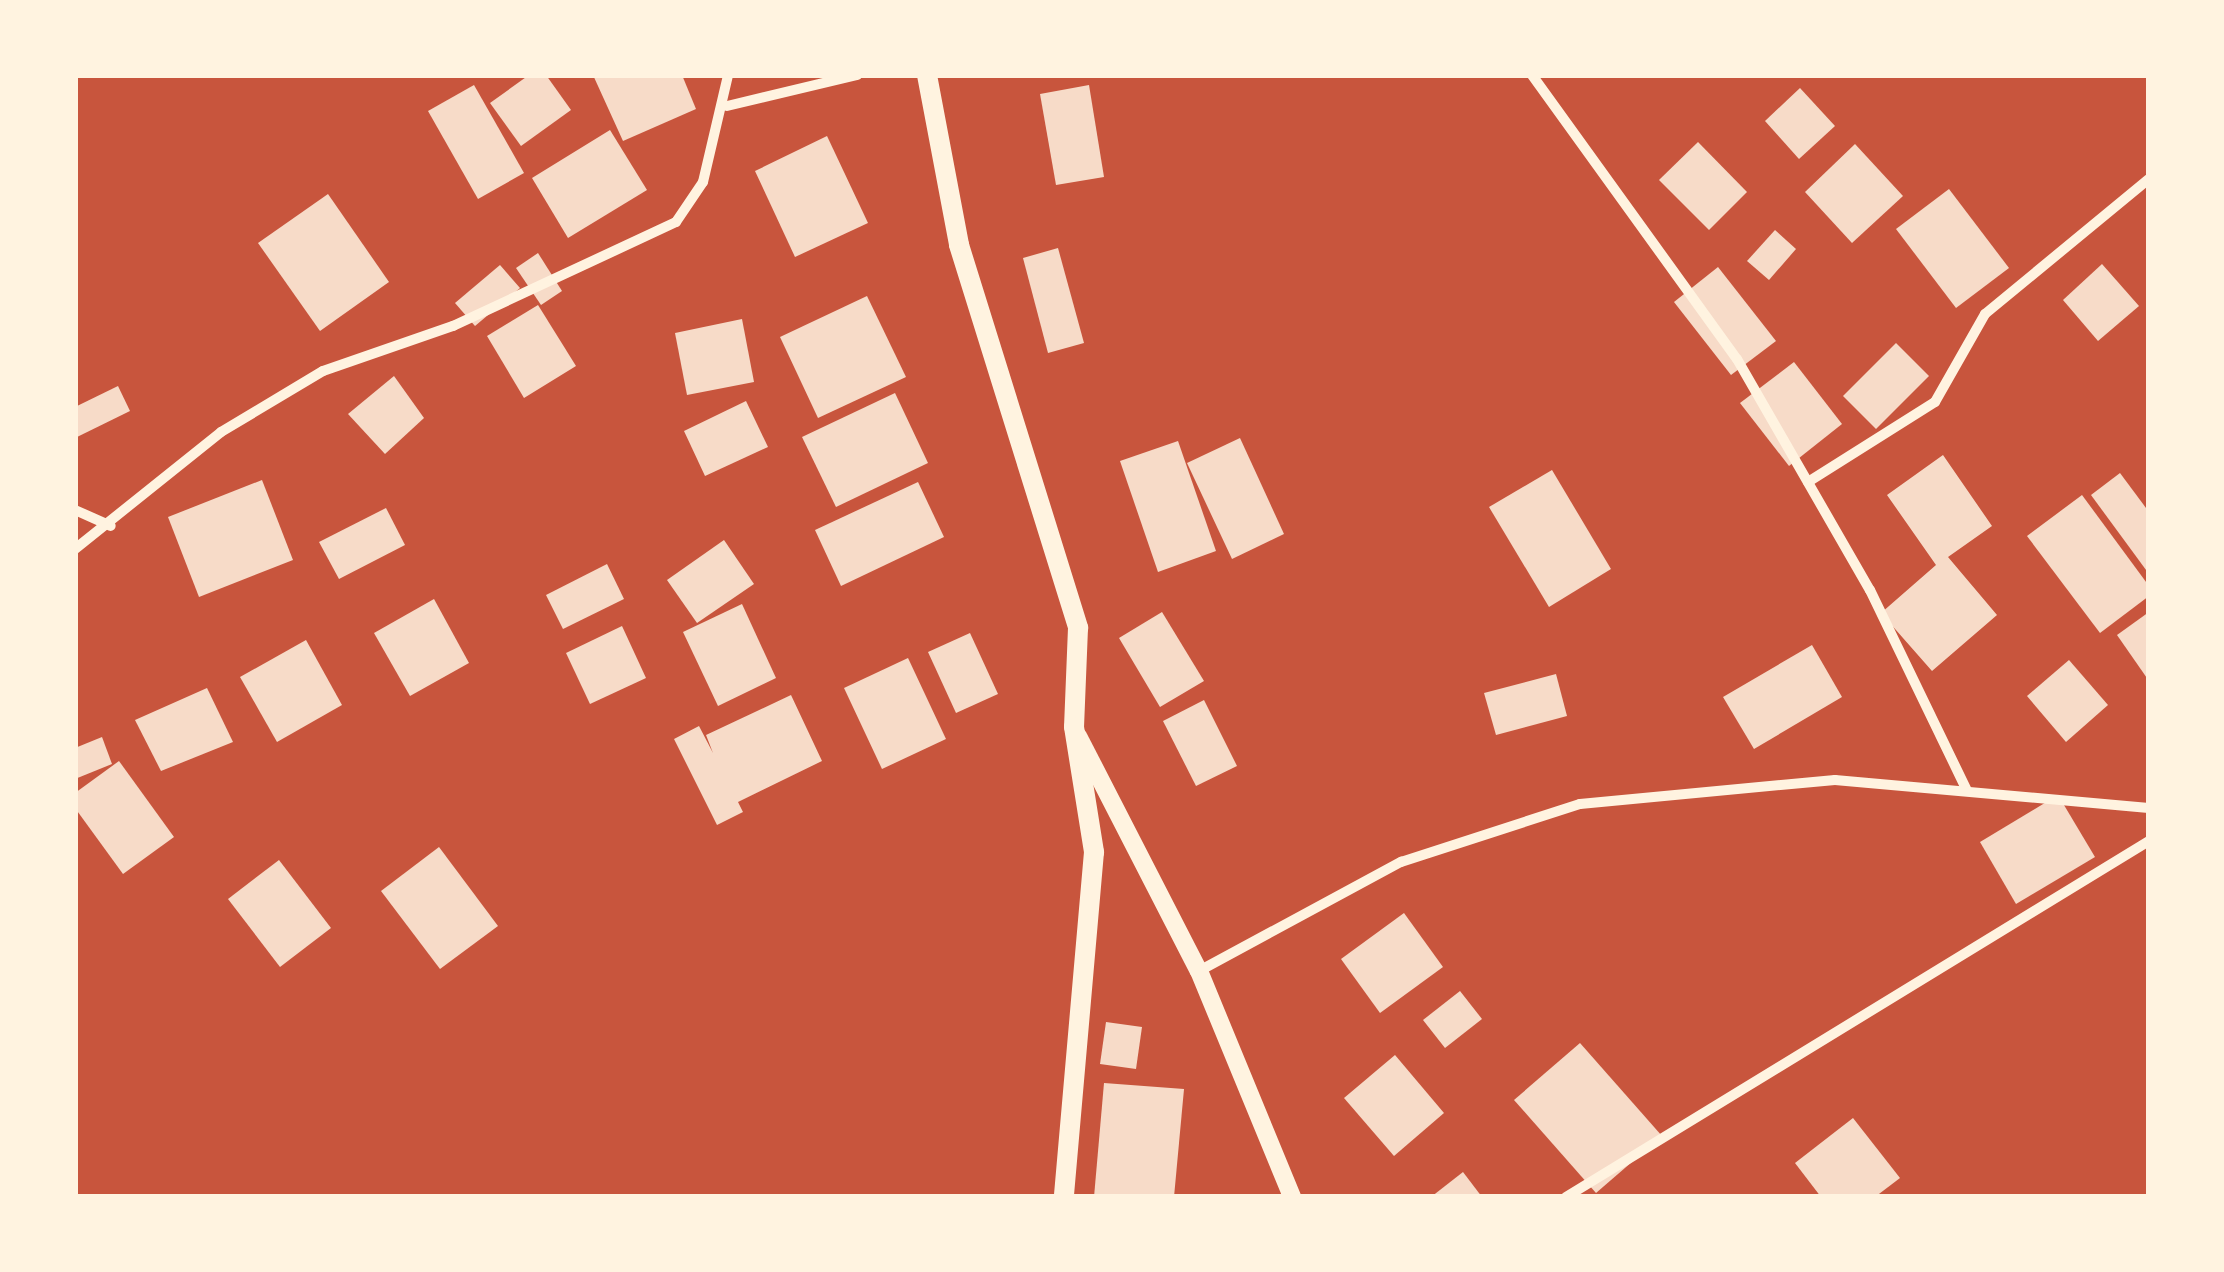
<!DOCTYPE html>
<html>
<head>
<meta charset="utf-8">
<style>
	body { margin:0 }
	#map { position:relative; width:2224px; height:1272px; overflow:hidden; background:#c8553d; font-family:Montserrat,sans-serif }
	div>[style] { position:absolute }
	.building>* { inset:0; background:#f7dbc8 }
	.minor>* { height:10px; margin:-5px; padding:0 5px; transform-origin:5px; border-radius:5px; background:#fff3e0 }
	.tertiary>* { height:18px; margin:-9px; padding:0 9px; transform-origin:9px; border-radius:9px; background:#fff3e0 }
	.secondary>* { height:20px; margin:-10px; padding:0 10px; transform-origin:10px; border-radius:10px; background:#fff3e0 }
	span { translate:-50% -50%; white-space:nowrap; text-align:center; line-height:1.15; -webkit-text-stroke:8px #fff3e0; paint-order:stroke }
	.frame { position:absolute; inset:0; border:78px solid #fff3e0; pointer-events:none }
</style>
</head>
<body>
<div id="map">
	<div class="building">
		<i style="clip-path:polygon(529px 75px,546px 75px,571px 110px,521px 146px,490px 103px)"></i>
		<i style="clip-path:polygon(593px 75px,682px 75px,696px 109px,623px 141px)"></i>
		<i style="clip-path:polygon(474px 85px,524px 173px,478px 199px,428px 111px)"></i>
		<i style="clip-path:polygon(1089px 85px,1104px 177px,1056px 185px,1040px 94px)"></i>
		<i style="clip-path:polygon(1800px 88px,1835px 126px,1799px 159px,1765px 121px)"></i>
		<i style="clip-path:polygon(610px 130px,647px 190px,568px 238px,532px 178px)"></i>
		<i style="clip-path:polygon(827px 136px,868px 223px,795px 257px,755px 171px)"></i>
		<i style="clip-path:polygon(1698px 142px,1747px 192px,1709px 230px,1659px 180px)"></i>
		<i style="clip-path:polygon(1855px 144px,1903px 196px,1852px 243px,1805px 192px)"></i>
		<i style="clip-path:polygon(1949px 189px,2009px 268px,1956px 308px,1896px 229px)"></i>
		<i style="clip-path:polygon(328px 194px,389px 282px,320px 331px,258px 243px)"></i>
		<i style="clip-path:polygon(1775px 230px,1796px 249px,1769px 280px,1747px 261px)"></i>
		<i style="clip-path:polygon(1058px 248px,1084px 343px,1048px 353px,1023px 258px)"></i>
		<i style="clip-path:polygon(538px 253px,562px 291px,541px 305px,516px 268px)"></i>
		<i style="clip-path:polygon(2102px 264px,2139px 306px,2098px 341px,2063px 300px)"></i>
		<i style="clip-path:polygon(500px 265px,520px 288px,475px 326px,455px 303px)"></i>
		<i style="clip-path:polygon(1718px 267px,1776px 341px,1731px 375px,1674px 302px)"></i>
		<i style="clip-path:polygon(867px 296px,906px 377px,818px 418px,780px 337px)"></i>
		<i style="clip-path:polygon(538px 305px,576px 366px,524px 398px,487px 336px)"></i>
		<i style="clip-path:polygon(742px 319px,754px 382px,687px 395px,675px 333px)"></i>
		<i style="clip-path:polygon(1896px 343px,1929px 376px,1876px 429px,1843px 396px)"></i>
		<i style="clip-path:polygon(1794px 362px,1842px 424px,1789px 466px,1740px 403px)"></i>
		<i style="clip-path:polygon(394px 376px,424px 418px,385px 454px,348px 414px)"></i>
		<i style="clip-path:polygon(118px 386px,130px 411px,75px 438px,75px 407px)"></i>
		<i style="clip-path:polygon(895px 393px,928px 463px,836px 507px,802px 437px)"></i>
		<i style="clip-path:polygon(746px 401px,768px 447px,705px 476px,684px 431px)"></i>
		<i style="clip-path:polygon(1240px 438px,1284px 534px,1232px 559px,1187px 463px)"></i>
		<i style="clip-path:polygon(1178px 441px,1216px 551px,1158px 572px,1120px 461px)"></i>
		<i style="clip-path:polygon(1943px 455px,1992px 526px,1948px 557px,1997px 615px,1932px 671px,1881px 613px,1936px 565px,1887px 495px)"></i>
		<i style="clip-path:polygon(1552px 470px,1611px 569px,1549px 607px,1489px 507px)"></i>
		<i style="clip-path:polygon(2120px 473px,2149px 512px,2149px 574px,2091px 495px)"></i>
		<i style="clip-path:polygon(262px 480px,293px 560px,199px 597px,168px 517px)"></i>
		<i style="clip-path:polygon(918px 482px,944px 537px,841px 586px,815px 530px)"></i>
		<i style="clip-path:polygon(2082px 495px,2149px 586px,2149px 596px,2100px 633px,2027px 536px)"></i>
		<i style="clip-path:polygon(386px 508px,405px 545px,339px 579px,319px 542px)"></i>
		<i style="clip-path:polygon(724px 540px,754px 584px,697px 623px,667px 580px)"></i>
		<i style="clip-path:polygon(607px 564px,624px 599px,563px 629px,546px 595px)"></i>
		<i style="clip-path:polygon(434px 599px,469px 663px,410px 696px,374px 633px)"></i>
		<i style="clip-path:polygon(742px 604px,776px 678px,718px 706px,683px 632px)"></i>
		<i style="clip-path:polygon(1162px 612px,1204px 681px,1160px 707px,1119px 638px)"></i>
		<i style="clip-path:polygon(2149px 612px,2149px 681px,2117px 635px)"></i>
		<i style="clip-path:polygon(622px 626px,646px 678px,590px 704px,566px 653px)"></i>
		<i style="clip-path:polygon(970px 633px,998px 694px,956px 713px,928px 652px)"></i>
		<i style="clip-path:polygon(306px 640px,342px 705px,277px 742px,240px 677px)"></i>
		<i style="clip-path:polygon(1812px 645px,1842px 697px,1754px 749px,1723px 697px)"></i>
		<i style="clip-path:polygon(908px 658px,946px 739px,882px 769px,844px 688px)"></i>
		<i style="clip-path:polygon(2069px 660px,2108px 705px,2066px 742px,2027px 696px)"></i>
		<i style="clip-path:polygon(1556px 674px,1567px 716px,1496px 735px,1484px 693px)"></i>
		<i style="clip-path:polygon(207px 688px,233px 742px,161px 771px,135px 720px)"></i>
		<i style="clip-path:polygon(791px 695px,822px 761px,738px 802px,743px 812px,717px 825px,674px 739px,699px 726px,713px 753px,706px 735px)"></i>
		<i style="clip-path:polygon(1204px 700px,1237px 766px,1196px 786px,1163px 721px)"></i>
		<i style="clip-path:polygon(102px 737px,112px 764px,75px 779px,75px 748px)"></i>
		<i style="clip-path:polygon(119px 761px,174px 837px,123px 874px,75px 808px,75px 793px)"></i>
		<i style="clip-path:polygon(2058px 795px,2095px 857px,2016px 904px,1980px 842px)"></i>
		<i style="clip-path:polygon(439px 847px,498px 926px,440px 969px,381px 891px)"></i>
		<i style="clip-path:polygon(279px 860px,331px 928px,280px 967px,228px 899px)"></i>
		<i style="clip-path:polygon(1404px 913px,1443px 967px,1380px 1013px,1341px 959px)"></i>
		<i style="clip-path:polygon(1460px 991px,1482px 1019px,1445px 1048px,1423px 1020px)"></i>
		<i style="clip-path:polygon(1106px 1022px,1142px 1027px,1136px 1069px,1100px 1064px)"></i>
		<i style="clip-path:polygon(1580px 1043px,1662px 1136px,1596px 1193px,1514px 1100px)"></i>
		<i style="clip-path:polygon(1395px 1055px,1444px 1113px,1394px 1156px,1344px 1098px)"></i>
		<i style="clip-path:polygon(1104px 1083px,1184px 1089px,1174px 1197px,1094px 1197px)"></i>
		<i style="clip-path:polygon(1853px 1118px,1900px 1178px,1875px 1197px,1821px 1197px,1795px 1163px)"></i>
		<i style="clip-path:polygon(1463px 1172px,1482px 1197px,1431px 1197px)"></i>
	</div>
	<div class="minor">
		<i style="left:1532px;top:75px;width:350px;rotate:54.2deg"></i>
		<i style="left:1737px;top:359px;width:267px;rotate:60.1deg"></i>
		<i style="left:1870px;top:590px;width:221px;rotate:64.2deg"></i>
		<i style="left:727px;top:106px;width:134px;rotate:-13.4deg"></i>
		<i style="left:1808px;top:482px;width:150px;rotate:-32.2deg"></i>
		<i style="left:1935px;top:402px;width:101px;rotate:-60.4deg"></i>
		<i style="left:1985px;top:314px;width:212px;rotate:-39.5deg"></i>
		<i style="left:75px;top:510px;width:39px;rotate:24deg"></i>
		<i style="left:75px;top:549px;width:187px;rotate:-38.7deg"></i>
		<i style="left:221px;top:432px;width:119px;rotate:-30.9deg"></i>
		<i style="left:323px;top:371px;width:138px;rotate:-19.1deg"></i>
		<i style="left:453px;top:326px;width:246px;rotate:-25deg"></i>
		<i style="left:676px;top:222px;width:48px;rotate:-56deg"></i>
		<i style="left:703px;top:182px;width:110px;rotate:-76.8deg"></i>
		<i style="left:1199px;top:971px;width:230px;rotate:-28.4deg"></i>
		<i style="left:1401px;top:862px;width:188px;rotate:-18deg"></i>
		<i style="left:1580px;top:804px;width:256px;rotate:-5.4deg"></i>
		<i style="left:1835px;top:780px;width:315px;rotate:5.1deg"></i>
		<i style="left:1566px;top:1197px;width:683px;rotate:-31.41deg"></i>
	</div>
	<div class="tertiary">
		<i style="left:1078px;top:736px;width:264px;rotate:62.8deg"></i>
		<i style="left:1199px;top:971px;width:244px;rotate:67.6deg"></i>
	</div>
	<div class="secondary">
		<i style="left:927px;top:75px;width:173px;rotate:79.3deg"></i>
		<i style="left:959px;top:245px;width:401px;rotate:72.7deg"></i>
		<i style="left:1078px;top:628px;width:99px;rotate:92.3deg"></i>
		<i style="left:1074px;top:727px;width:127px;rotate:80.9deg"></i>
		<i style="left:1094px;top:852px;width:346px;rotate:95deg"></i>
	</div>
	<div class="frame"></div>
</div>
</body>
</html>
